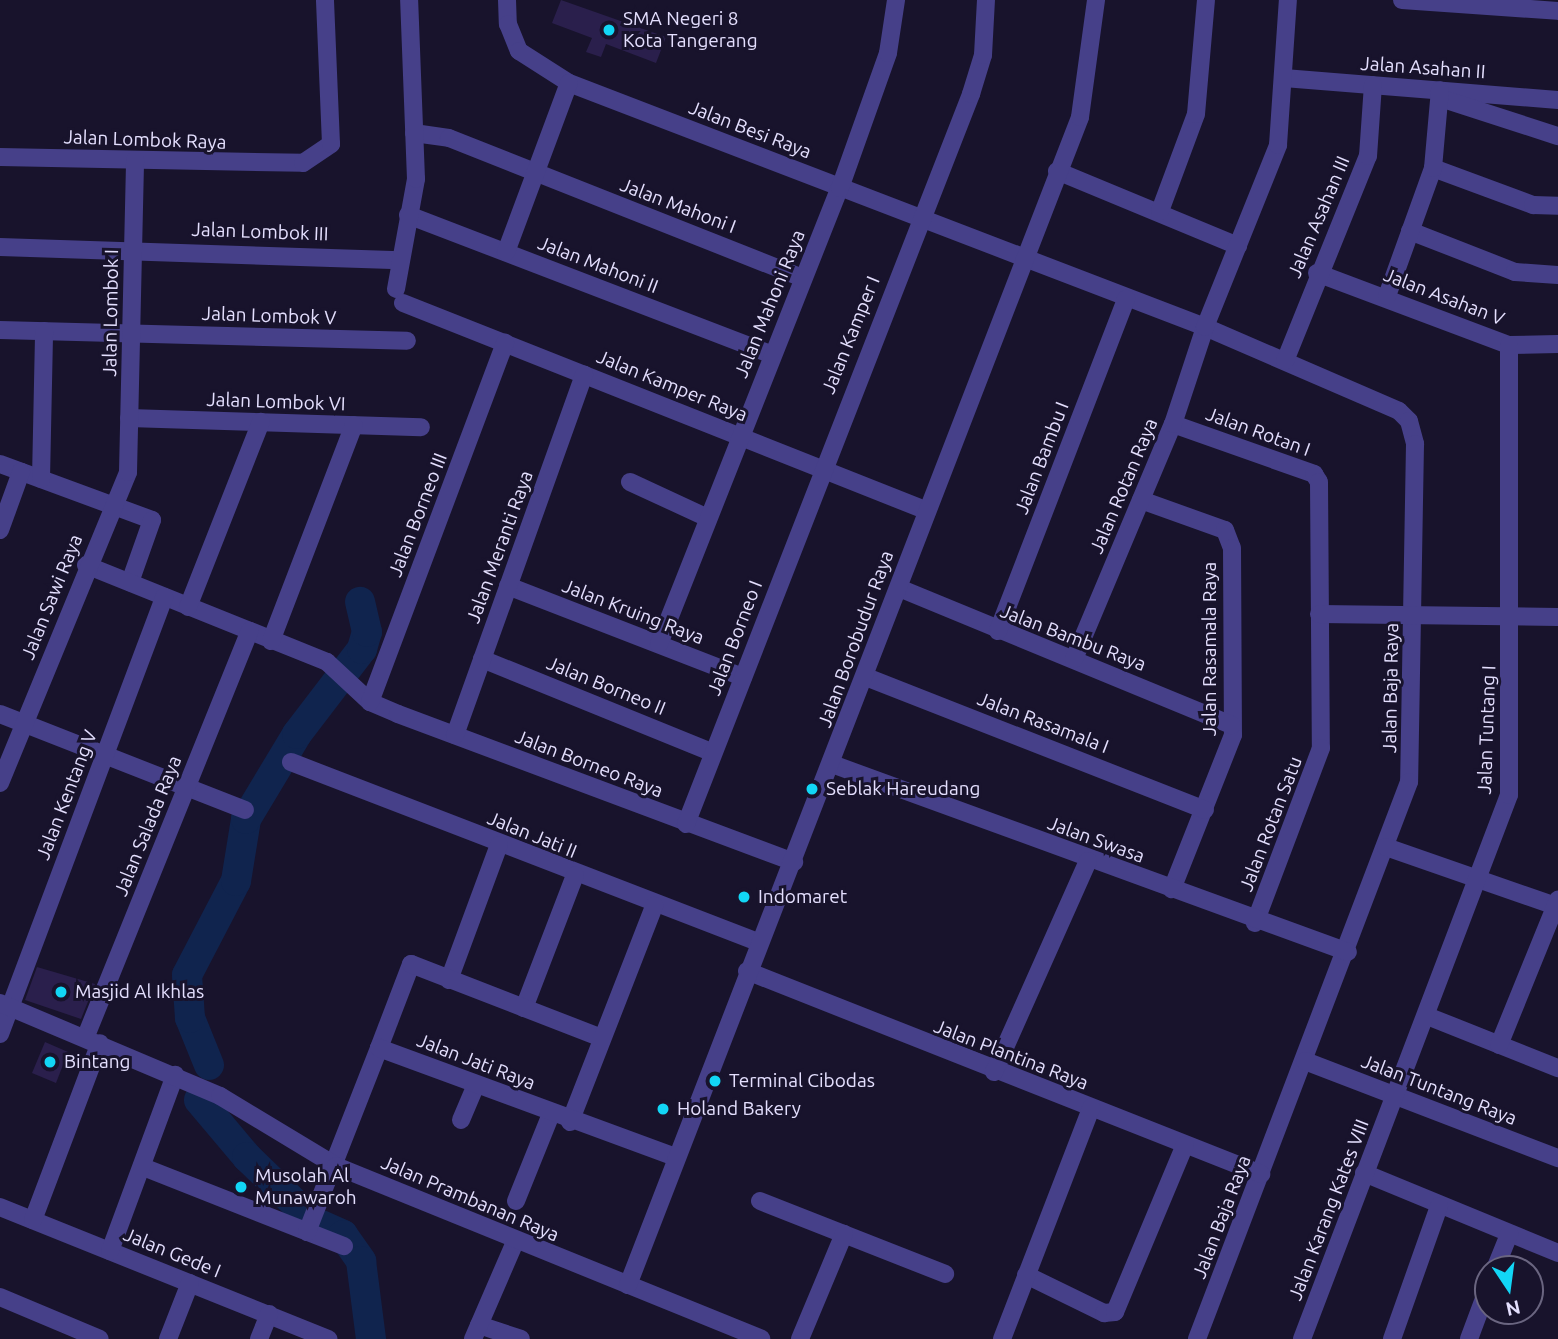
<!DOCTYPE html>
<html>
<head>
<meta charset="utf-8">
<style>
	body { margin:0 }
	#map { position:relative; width:1558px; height:1339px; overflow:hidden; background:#18132c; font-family:Ubuntu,sans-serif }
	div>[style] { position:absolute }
	.river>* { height:30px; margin:-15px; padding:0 15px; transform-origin:15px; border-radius:15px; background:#10244e }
	.building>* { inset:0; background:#2a1f4c }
	.minor>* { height:18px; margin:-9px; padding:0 9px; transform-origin:9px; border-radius:9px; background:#464089 }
	.tertiary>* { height:18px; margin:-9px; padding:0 9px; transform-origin:9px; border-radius:9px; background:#464089 }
	.dots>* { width:19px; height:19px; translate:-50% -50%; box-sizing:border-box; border:4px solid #18132c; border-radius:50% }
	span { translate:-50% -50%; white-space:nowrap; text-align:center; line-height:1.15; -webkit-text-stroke:6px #18132c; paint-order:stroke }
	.poi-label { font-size:19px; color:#e4dffe }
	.left { translate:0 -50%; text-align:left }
	.street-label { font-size:19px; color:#e4dffe }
	.north { position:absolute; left:1474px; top:1255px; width:70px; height:70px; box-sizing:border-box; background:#18132c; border:2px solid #6a6580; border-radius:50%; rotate:167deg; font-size:19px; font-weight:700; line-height:28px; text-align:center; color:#e4dffe }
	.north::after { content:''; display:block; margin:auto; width:24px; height:32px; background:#12d6f6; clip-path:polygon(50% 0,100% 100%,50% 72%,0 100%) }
</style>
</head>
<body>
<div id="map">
	<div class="river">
		<i style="left:209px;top:1065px;width:51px;rotate:-112deg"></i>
		<i style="left:190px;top:1018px;width:43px;rotate:-94deg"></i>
		<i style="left:187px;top:975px;width:106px;rotate:-62.5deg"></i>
		<i style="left:236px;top:881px;width:63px;rotate:-80.8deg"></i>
		<i style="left:246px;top:819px;width:99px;rotate:-59deg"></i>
		<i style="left:297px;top:734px;width:107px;rotate:-52.6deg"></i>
		<i style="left:362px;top:649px;width:18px;rotate:-74deg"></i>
		<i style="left:367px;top:632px;width:31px;rotate:-103deg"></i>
		<i style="left:199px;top:1100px;width:75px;rotate:49.9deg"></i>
		<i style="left:247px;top:1157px;width:88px;rotate:44.1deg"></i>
		<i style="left:321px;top:1225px;width:24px;rotate:24deg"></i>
		<i style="left:343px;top:1235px;width:32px;rotate:55deg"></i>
		<i style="left:361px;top:1261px;width:79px;rotate:82.7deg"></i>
	</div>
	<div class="building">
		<i style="clip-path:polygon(561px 0,666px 37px,656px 63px,606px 44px,601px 57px,586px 52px,592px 38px,552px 23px)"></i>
		<i style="clip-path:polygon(37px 967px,95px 984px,81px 1019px,25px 1000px)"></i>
		<i style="clip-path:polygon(45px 1042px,68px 1052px,56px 1083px,32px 1073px)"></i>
	</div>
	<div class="minor">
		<i style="left:507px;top:0;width:24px;rotate:88deg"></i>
		<i style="left:508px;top:24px;width:29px;rotate:68deg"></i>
		<i style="left:519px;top:51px;width:59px;rotate:32.6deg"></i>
		<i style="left:569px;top:83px;width:681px;rotate:20.99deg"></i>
		<i style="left:1205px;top:327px;width:211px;rotate:23.4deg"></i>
		<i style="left:1399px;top:411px;width:14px;rotate:45deg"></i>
		<i style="left:1409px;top:421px;width:24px;rotate:75deg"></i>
		<i style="left:1415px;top:444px;width:338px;rotate:91deg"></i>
		<i style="left:1409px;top:782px;width:596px;rotate:110.84deg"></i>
		<i style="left:1402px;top:0;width:156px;rotate:4deg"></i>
		<i style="left:1284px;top:78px;width:275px;rotate:4.6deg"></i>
		<i style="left:1440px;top:98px;width:124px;rotate:17.9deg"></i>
		<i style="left:414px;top:133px;width:35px;rotate:8deg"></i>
		<i style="left:449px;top:138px;width:381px;rotate:21.6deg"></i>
		<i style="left:0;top:157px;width:303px;rotate:1.1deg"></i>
		<i style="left:303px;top:163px;width:34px;rotate:-34deg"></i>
		<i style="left:331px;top:144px;width:144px;rotate:-92.4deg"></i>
		<i style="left:1433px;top:168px;width:107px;rotate:20.3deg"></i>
		<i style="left:1533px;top:205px;width:25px;rotate:2deg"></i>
		<i style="left:1057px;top:171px;width:196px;rotate:22.5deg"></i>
		<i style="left:1160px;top:211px;width:103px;rotate:-69.6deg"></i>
		<i style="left:1196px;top:114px;width:114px;rotate:-85deg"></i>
		<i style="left:408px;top:215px;width:390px;rotate:21deg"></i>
		<i style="left:1410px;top:231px;width:113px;rotate:21.3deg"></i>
		<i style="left:1515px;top:272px;width:43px;rotate:4deg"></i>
		<i style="left:0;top:247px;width:400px;rotate:1.9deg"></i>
		<i style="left:506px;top:252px;width:180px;rotate:-69.6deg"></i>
		<i style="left:1317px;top:273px;width:205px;rotate:20.6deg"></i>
		<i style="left:1509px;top:345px;width:49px;rotate:-1.2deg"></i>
		<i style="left:396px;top:289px;width:112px;rotate:-79.7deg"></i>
		<i style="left:416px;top:179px;width:179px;rotate:-92.2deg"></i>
		<i style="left:1387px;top:296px;width:136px;rotate:-70.2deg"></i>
		<i style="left:1433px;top:168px;width:78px;rotate:-84.9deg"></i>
		<i style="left:403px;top:303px;width:562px;rotate:21.63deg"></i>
		<i style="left:0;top:330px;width:407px;rotate:1.5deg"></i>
		<i style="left:1285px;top:361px;width:221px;rotate:-68deg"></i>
		<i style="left:1368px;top:156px;width:71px;rotate:-86deg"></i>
		<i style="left:129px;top:418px;width:292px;rotate:1.8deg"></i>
		<i style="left:1173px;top:424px;width:150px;rotate:19.5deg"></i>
		<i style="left:1314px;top:474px;width:9px;rotate:58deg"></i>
		<i style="left:1319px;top:482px;width:266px;rotate:89.6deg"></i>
		<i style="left:1321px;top:748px;width:187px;rotate:110.7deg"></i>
		<i style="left:0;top:464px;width:162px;rotate:20.2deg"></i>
		<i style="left:152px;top:520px;width:66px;rotate:109.5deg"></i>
		<i style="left:41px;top:479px;width:148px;rotate:-88.8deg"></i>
		<i style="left:630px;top:482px;width:86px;rotate:24.8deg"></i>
		<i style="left:1141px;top:500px;width:89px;rotate:19.7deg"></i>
		<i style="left:1225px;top:530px;width:19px;rotate:69deg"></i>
		<i style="left:1232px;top:548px;width:187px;rotate:89.7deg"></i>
		<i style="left:1233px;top:735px;width:166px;rotate:111.6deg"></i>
		<i style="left:0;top:530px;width:62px;rotate:-70.1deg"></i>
		<i style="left:86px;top:565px;width:260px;rotate:21.9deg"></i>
		<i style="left:327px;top:662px;width:59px;rotate:42.9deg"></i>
		<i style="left:370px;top:702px;width:30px;rotate:23deg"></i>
		<i style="left:398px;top:714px;width:423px;rotate:20.5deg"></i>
		<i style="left:508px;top:586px;width:252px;rotate:21.2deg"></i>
		<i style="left:899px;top:588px;width:360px;rotate:22.4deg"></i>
		<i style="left:188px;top:607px;width:199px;rotate:-68.5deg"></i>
		<i style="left:1319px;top:614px;width:239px;rotate:0.7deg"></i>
		<i style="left:998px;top:631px;width:356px;rotate:-68.9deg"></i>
		<i style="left:271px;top:641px;width:231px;rotate:-69deg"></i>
		<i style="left:659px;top:644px;width:491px;rotate:-68.4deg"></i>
		<i style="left:840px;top:188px;width:143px;rotate:-70.4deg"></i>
		<i style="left:888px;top:53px;width:54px;rotate:-81.4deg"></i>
		<i style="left:482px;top:659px;width:249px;rotate:22.1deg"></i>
		<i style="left:1074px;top:659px;width:255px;rotate:-67.2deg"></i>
		<i style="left:1173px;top:424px;width:102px;rotate:-71.7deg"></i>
		<i style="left:1205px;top:327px;width:196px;rotate:-68.1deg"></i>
		<i style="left:1278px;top:145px;width:145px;rotate:-86.1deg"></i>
		<i style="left:866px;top:677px;width:364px;rotate:21.4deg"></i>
		<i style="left:370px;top:702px;width:384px;rotate:-69.4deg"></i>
		<i style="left:0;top:714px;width:263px;rotate:21.4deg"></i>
		<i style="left:455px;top:735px;width:383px;rotate:-70.3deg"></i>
		<i style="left:291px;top:762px;width:500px;rotate:21.08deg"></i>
		<i style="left:832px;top:764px;width:549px;rotate:20.02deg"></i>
		<i style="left:0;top:783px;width:336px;rotate:-67.6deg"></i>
		<i style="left:128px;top:472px;width:312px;rotate:-88.7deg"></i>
		<i style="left:686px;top:824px;width:784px;rotate:-68.67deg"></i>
		<i style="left:971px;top:94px;width:41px;rotate:-72.9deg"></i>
		<i style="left:983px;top:55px;width:55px;rotate:-86.9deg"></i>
		<i style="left:1386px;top:847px;width:179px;rotate:19.2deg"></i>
		<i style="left:747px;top:971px;width:553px;rotate:21.55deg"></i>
		<i style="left:449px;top:980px;width:144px;rotate:-69.7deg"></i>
		<i style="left:524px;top:1008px;width:142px;rotate:-69deg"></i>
		<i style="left:1427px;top:1016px;width:141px;rotate:21.7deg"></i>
		<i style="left:0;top:1034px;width:467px;rotate:-69.4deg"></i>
		<i style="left:86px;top:1036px;width:437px;rotate:-68deg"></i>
		<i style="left:1499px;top:1045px;width:157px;rotate:-67.9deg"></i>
		<i style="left:379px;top:1048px;width:90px;rotate:-69.1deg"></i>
		<i style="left:411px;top:964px;width:205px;rotate:21.2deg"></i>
		<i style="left:1305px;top:1061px;width:271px;rotate:21deg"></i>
		<i style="left:994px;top:1072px;width:231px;rotate:-66deg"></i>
		<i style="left:461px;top:1120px;width:38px;rotate:-67deg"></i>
		<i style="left:570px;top:1122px;width:232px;rotate:-68.7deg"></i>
		<i style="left:143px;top:1167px;width:216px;rotate:21.5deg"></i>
		<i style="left:1364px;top:1173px;width:210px;rotate:22.4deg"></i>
		<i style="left:516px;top:1201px;width:94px;rotate:-68.1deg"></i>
		<i style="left:760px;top:1201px;width:199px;rotate:21.5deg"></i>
		<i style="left:0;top:1207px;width:354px;rotate:21.9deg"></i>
		<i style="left:33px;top:1220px;width:189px;rotate:-69.3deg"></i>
		<i style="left:307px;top:1232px;width:198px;rotate:-68.6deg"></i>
		<i style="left:379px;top:1048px;width:315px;rotate:20.2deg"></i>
		<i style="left:110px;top:1251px;width:188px;rotate:-69.7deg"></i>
		<i style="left:1495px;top:1269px;width:38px;rotate:-68deg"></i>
		<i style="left:1026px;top:1275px;width:87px;rotate:26deg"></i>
		<i style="left:1104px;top:1313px;width:11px;rotate:-5deg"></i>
		<i style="left:1115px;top:1312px;width:181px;rotate:-67.3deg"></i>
		<i style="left:0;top:1297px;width:108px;rotate:22.8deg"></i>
		<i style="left:479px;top:1325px;width:44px;rotate:18.4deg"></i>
		<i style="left:168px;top:1339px;width:60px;rotate:-68.6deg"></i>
		<i style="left:259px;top:1339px;width:27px;rotate:-68deg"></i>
		<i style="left:473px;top:1339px;width:106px;rotate:-66.6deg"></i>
		<i style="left:800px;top:1339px;width:114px;rotate:-67.3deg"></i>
		<i style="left:1002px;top:1339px;width:248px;rotate:-68.9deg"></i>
		<i style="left:1302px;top:1339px;width:582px;rotate:-69.17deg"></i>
		<i style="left:1509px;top:795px;width:450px;rotate:-90deg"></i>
		<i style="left:1392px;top:1339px;width:141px;rotate:-70.5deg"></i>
		<i style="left:1469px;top:1339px;width:54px;rotate:-69.6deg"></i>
	</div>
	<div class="tertiary">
		<i style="left:0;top:1003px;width:239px;rotate:22.9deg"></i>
		<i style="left:220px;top:1096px;width:135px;rotate:31.1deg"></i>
		<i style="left:336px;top:1166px;width:459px;rotate:22.1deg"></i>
		<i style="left:628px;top:1285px;width:1252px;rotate:-68.84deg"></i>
		<i style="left:1080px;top:117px;width:118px;rotate:-82.2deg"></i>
	</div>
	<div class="dots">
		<i style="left:609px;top:30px;background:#12d6f6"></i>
		<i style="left:812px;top:789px;background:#12d6f6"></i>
		<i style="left:744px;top:897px;background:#12d6f6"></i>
		<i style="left:61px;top:992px;background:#12d6f6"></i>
		<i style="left:50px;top:1062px;background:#12d6f6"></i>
		<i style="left:715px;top:1081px;background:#12d6f6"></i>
		<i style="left:663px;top:1109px;background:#12d6f6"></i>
		<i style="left:241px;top:1187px;background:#12d6f6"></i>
	</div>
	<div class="poi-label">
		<span class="left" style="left:623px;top:30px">SMA Negeri 8<br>Kota Tangerang</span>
		<span class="left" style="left:826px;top:789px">Seblak Hareudang</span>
		<span class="left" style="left:758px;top:897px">Indomaret</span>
		<span class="left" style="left:75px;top:992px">Masjid Al Ikhlas</span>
		<span class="left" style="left:64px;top:1062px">Bintang</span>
		<span class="left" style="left:729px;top:1081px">Terminal Cibodas</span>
		<span class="left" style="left:677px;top:1109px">Holand Bakery</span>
		<span class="left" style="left:255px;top:1187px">Musolah Al<br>Munawaroh</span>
	</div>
	<div class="street-label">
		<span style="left:1423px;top:68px;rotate:4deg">Jalan Asahan II</span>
		<span style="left:750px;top:130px;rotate:21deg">Jalan Besi Raya</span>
		<span style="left:145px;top:140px;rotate:2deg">Jalan Lombok Raya</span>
		<span style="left:678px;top:206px;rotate:21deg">Jalan Mahoni I</span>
		<span style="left:1319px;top:217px;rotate:-67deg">Jalan Asahan III</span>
		<span style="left:260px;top:232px;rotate:2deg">Jalan Lombok III</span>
		<span style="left:598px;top:265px;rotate:21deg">Jalan Mahoni II</span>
		<span style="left:1444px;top:297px;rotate:21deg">Jalan Asahan V</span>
		<span style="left:770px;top:304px;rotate:-68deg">Jalan Mahoni Raya</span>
		<span style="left:111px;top:313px;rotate:-89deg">Jalan Lombok I</span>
		<span style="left:269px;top:316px;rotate:2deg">Jalan Lombok V</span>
		<span style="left:851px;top:335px;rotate:-68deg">Jalan Kamper I</span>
		<span style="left:672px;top:386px;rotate:22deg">Jalan Kamper Raya</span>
		<span style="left:276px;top:402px;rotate:2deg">Jalan Lombok VI</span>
		<span style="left:1258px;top:432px;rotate:20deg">Jalan Rotan I</span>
		<span style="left:1042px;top:458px;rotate:-69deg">Jalan Bambu I</span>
		<span style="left:1124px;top:486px;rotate:-67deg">Jalan Rotan Raya</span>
		<span style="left:418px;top:515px;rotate:-69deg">Jalan Borneo III</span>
		<span style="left:500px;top:547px;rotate:-70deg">Jalan Meranti Raya</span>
		<span style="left:52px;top:597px;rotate:-68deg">Jalan Sawi Raya</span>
		<span style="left:633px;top:612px;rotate:21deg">Jalan Kruing Raya</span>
		<span style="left:735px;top:638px;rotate:-69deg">Jalan Borneo I</span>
		<span style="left:1073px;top:638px;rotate:21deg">Jalan Bambu Raya</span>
		<span style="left:856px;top:639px;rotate:-70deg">Jalan Borobudur Raya</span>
		<span style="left:1210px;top:649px;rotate:-90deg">Jalan Rasamala Raya</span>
		<span style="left:606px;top:686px;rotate:22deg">Jalan Borneo II</span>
		<span style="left:1391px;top:688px;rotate:-89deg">Jalan Baja Raya</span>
		<span style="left:1043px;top:723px;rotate:21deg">Jalan Rasamala I</span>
		<span style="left:1487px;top:730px;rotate:-88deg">Jalan Tuntang I</span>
		<span style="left:589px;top:764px;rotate:21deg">Jalan Borneo Raya</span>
		<span style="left:67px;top:795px;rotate:-69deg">Jalan Kentang V</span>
		<span style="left:1271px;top:824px;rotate:-69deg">Jalan Rotan Satu</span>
		<span style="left:148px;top:826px;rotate:-68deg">Jalan Salada Raya</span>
		<span style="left:532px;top:835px;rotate:22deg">Jalan Jati II</span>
		<span style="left:1096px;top:840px;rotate:20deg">Jalan Swasa</span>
		<span style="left:1011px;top:1055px;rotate:21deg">Jalan Plantina Raya</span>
		<span style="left:476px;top:1062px;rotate:21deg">Jalan Jati Raya</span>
		<span style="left:1439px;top:1090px;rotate:21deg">Jalan Tuntang Raya</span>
		<span style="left:470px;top:1199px;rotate:23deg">Jalan Prambanan Raya</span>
		<span style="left:1329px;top:1210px;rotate:-69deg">Jalan Karang Kates VIII</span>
		<span style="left:1222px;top:1217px;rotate:-69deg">Jalan Baja Raya</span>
		<span style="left:172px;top:1253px;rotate:22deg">Jalan Gede I</span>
	</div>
	<div class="north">N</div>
</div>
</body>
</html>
